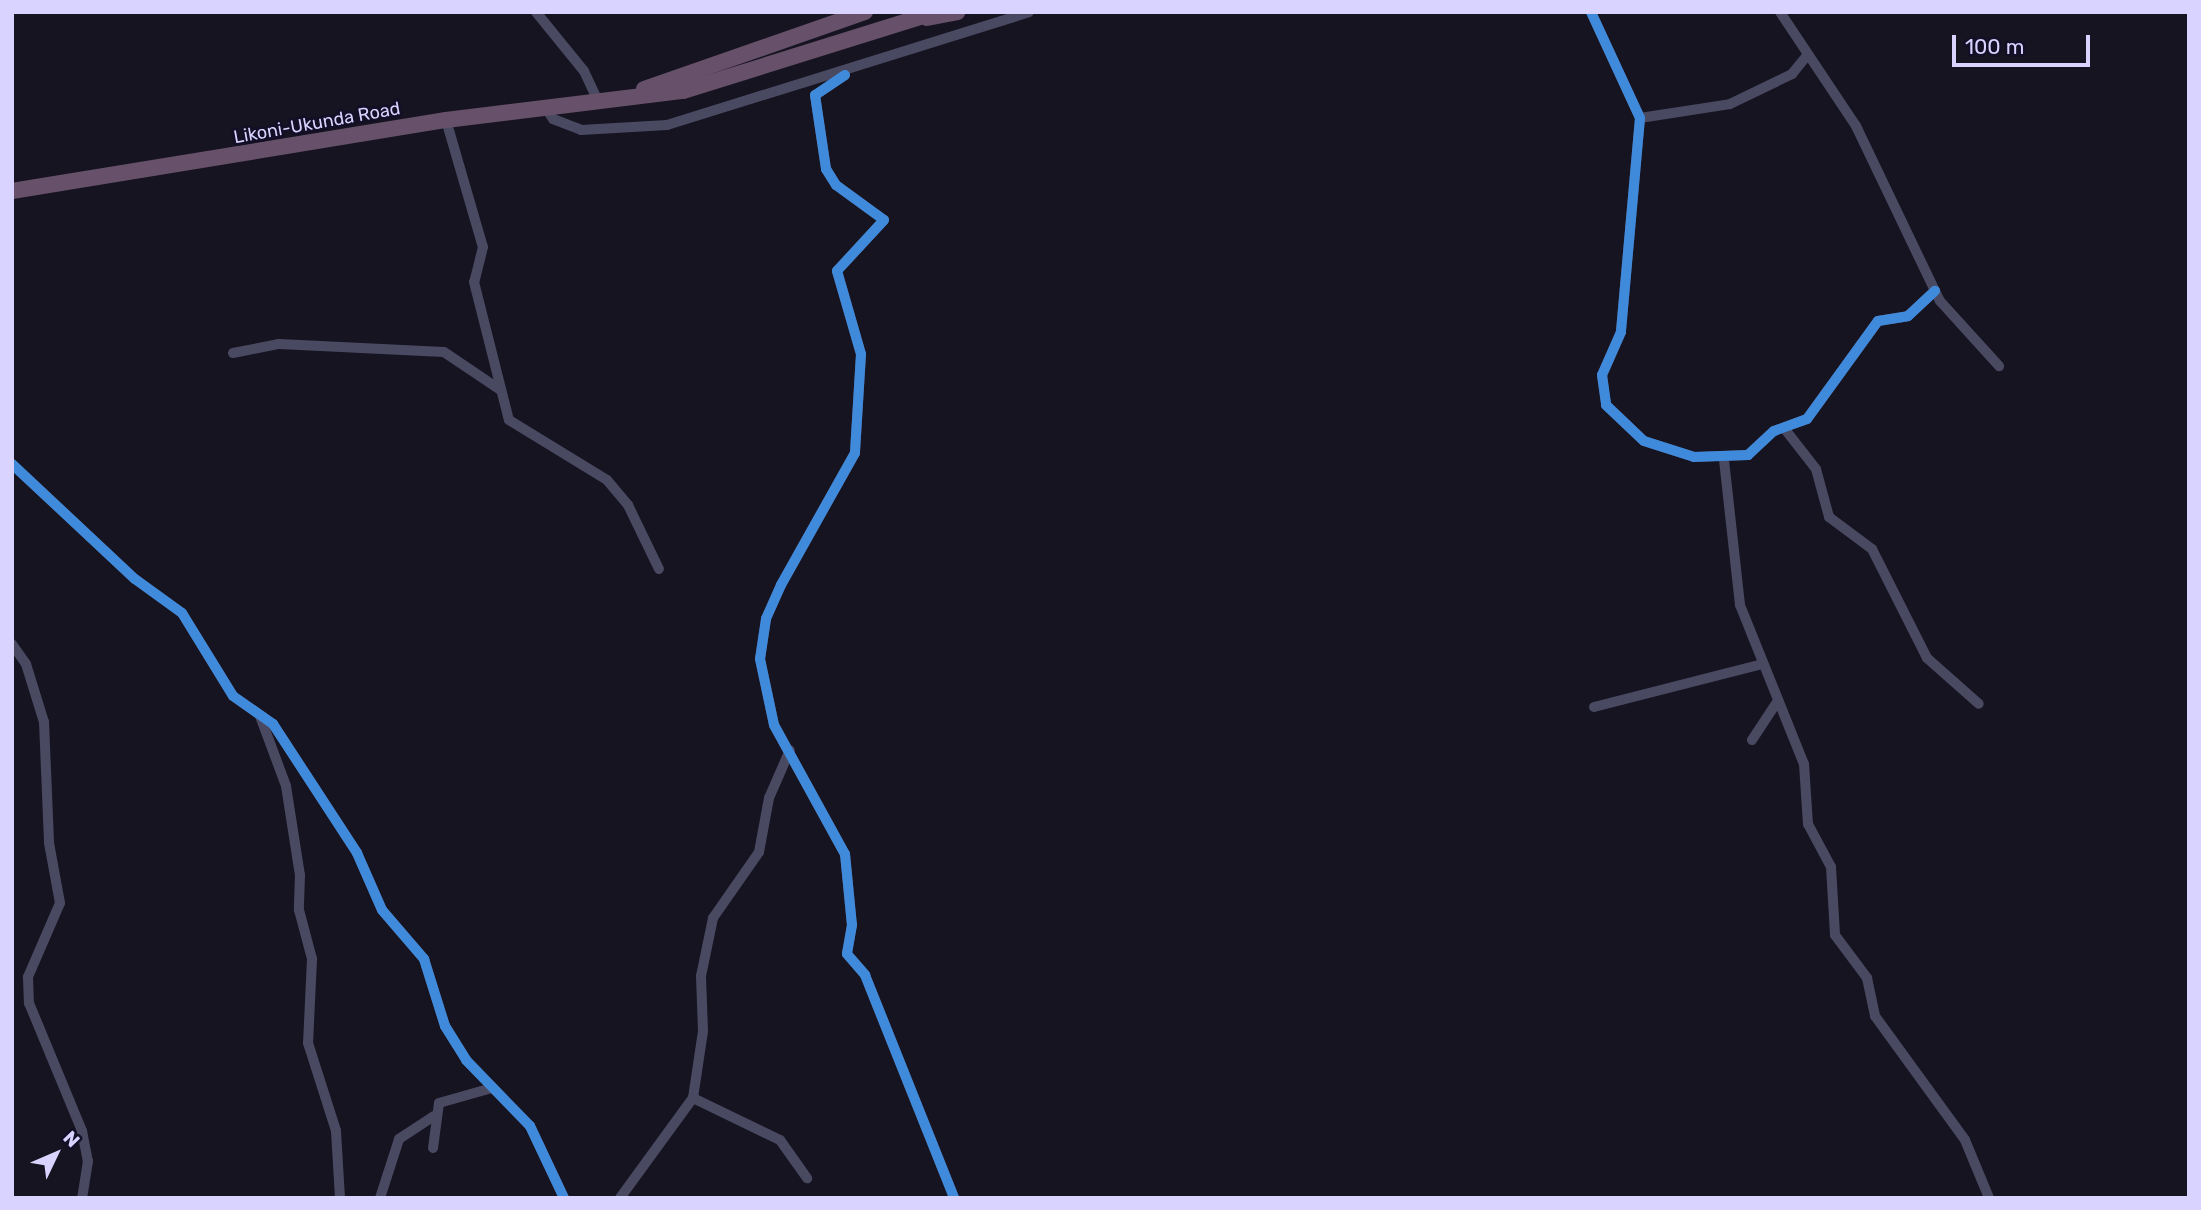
<!DOCTYPE html>
<html>
<head>
<meta charset="utf-8">
<style>
	body { margin:0 }
	#map { position:relative; width:2201px; height:1210px; overflow:hidden; background:#161421; font-family:Rubik,sans-serif }
	div>[style] { position:absolute }
	.minor>* { height:10px; margin:-5px; padding:0 5px; transform-origin:5px; border-radius:5px; background:#4a4962 }
	.highway>* { height:16px; margin:-8px; padding:0 8px; transform-origin:8px; border-radius:8px; background:#67516a }
	.cycleway>* { height:10px; margin:-5px; padding:0 5px; transform-origin:5px; border-radius:5px; background:#408adc }
	span { translate:-50% -50%; white-space:nowrap; text-align:center; line-height:1.15; -webkit-text-stroke:6px #130f26; paint-order:stroke }
	.street-label { font-size:18px; color:#d9d4ff }
	.frame { position:absolute; inset:0; border:14px solid #d9d4ff; pointer-events:none }
	.north { position:absolute; left:21px; top:1119px; width:70px; height:70px; -webkit-text-stroke:5px #130f26; paint-order:stroke; rotate:46deg; font-size:19px; font-weight:700; line-height:28px; text-align:center; color:#d9d4ff }
	.north::after { content:''; display:block; margin:auto; width:24px; height:32px; background:#d9d4ff; clip-path:polygon(50% 0,100% 100%,50% 72%,0 100%) }
	.scale { position:absolute; left:1952px; top:35px; width:138px; height:32px; box-sizing:border-box; border:4px solid #d9d4ff; border-top:0; padding-left:9px; font-size:21px; line-height:24px; white-space:nowrap; color:#d9d4ff; -webkit-text-stroke:5px #130f26; paint-order:stroke }
</style>
</head>
<body>
<div id="map">
	<div class="minor">
		<i style="left:536px;top:12px;width:76px;rotate:50.9deg"></i>
		<i style="left:584px;top:71px;width:33px;rotate:65deg"></i>
		<i style="left:1591px;top:12px;width:117px;rotate:65.2deg"></i>
		<i style="left:1640px;top:118px;width:215px;rotate:95.1deg"></i>
		<i style="left:1621px;top:332px;width:47px;rotate:113.8deg"></i>
		<i style="left:1602px;top:375px;width:30px;rotate:82deg"></i>
		<i style="left:1606px;top:405px;width:52px;rotate:43.5deg"></i>
		<i style="left:1644px;top:441px;width:52px;rotate:17.7deg"></i>
		<i style="left:1694px;top:457px;width:54px;rotate:-2.1deg"></i>
		<i style="left:1748px;top:455px;width:35px;rotate:-43deg"></i>
		<i style="left:1774px;top:431px;width:35px;rotate:-20deg"></i>
		<i style="left:1807px;top:419px;width:121px;rotate:-54.1deg"></i>
		<i style="left:1878px;top:321px;width:30px;rotate:-9deg"></i>
		<i style="left:1908px;top:316px;width:37px;rotate:-43deg"></i>
		<i style="left:1780px;top:12px;width:137px;rotate:56.3deg"></i>
		<i style="left:1856px;top:126px;width:194px;rotate:64.4deg"></i>
		<i style="left:1940px;top:301px;width:88px;rotate:47.8deg"></i>
		<i style="left:845px;top:75px;width:36px;rotate:146deg"></i>
		<i style="left:815px;top:95px;width:75px;rotate:81.5deg"></i>
		<i style="left:826px;top:169px;width:19px;rotate:58deg"></i>
		<i style="left:836px;top:185px;width:59px;rotate:36.1deg"></i>
		<i style="left:884px;top:220px;width:69px;rotate:132.7deg"></i>
		<i style="left:837px;top:271px;width:86px;rotate:73.9deg"></i>
		<i style="left:861px;top:354px;width:99px;rotate:93.5deg"></i>
		<i style="left:855px;top:453px;width:151px;rotate:119.3deg"></i>
		<i style="left:781px;top:585px;width:37px;rotate:114deg"></i>
		<i style="left:766px;top:619px;width:40px;rotate:98.5deg"></i>
		<i style="left:760px;top:659px;width:67px;rotate:78deg"></i>
		<i style="left:774px;top:725px;width:147px;rotate:61.2deg"></i>
		<i style="left:845px;top:854px;width:71px;rotate:84.4deg"></i>
		<i style="left:852px;top:925px;width:29px;rotate:100deg"></i>
		<i style="left:847px;top:954px;width:28px;rotate:49deg"></i>
		<i style="left:865px;top:975px;width:240px;rotate:68.2deg"></i>
		<i style="left:547px;top:110px;width:11px;rotate:56deg"></i>
		<i style="left:553px;top:119px;width:30px;rotate:21deg"></i>
		<i style="left:581px;top:130px;width:86px;rotate:-3.3deg"></i>
		<i style="left:667px;top:125px;width:379px;rotate:-17.3deg"></i>
		<i style="left:1640px;top:118px;width:91px;rotate:-8.8deg"></i>
		<i style="left:1730px;top:104px;width:69px;rotate:-25.8deg"></i>
		<i style="left:1792px;top:74px;width:22px;rotate:-51deg"></i>
		<i style="left:446px;top:120px;width:132px;rotate:73.8deg"></i>
		<i style="left:483px;top:247px;width:36px;rotate:104deg"></i>
		<i style="left:474px;top:282px;width:142px;rotate:75.8deg"></i>
		<i style="left:509px;top:420px;width:115px;rotate:31.5deg"></i>
		<i style="left:607px;top:480px;width:33px;rotate:50deg"></i>
		<i style="left:628px;top:505px;width:71px;rotate:64.2deg"></i>
		<i style="left:233px;top:353px;width:47px;rotate:-11.1deg"></i>
		<i style="left:279px;top:344px;width:165px;rotate:2.8deg"></i>
		<i style="left:444px;top:352px;width:66px;rotate:33.9deg"></i>
		<i style="left:1784px;top:428px;width:52px;rotate:52deg"></i>
		<i style="left:1816px;top:469px;width:50px;rotate:74.8deg"></i>
		<i style="left:1829px;top:517px;width:54px;rotate:36.7deg"></i>
		<i style="left:1872px;top:549px;width:122px;rotate:63.2deg"></i>
		<i style="left:1927px;top:658px;width:69px;rotate:41.5deg"></i>
		<i style="left:1724px;top:460px;width:146px;rotate:83.7deg"></i>
		<i style="left:1740px;top:605px;width:171px;rotate:68.1deg"></i>
		<i style="left:1804px;top:764px;width:60px;rotate:86.2deg"></i>
		<i style="left:1808px;top:824px;width:49px;rotate:61.9deg"></i>
		<i style="left:1831px;top:867px;width:68px;rotate:86.6deg"></i>
		<i style="left:1835px;top:935px;width:54px;rotate:53.3deg"></i>
		<i style="left:1867px;top:978px;width:39px;rotate:78deg"></i>
		<i style="left:1875px;top:1016px;width:153px;rotate:54deg"></i>
		<i style="left:1965px;top:1140px;width:63px;rotate:67.5deg"></i>
		<i style="left:12px;top:464px;width:168px;rotate:43.1deg"></i>
		<i style="left:135px;top:579px;width:58px;rotate:35.9deg"></i>
		<i style="left:182px;top:613px;width:97px;rotate:58.4deg"></i>
		<i style="left:233px;top:696px;width:49px;rotate:35deg"></i>
		<i style="left:273px;top:724px;width:154px;rotate:56.9deg"></i>
		<i style="left:357px;top:853px;width:62px;rotate:66.3deg"></i>
		<i style="left:382px;top:910px;width:65px;rotate:49.4deg"></i>
		<i style="left:424px;top:959px;width:70px;rotate:72.6deg"></i>
		<i style="left:445px;top:1026px;width:40px;rotate:58deg"></i>
		<i style="left:466px;top:1060px;width:92px;rotate:45.9deg"></i>
		<i style="left:530px;top:1126px;width:80px;rotate:64.7deg"></i>
		<i style="left:12px;top:644px;width:24px;rotate:55deg"></i>
		<i style="left:26px;top:664px;width:61px;rotate:72.8deg"></i>
		<i style="left:44px;top:722px;width:121px;rotate:87.6deg"></i>
		<i style="left:49px;top:843px;width:61px;rotate:79.6deg"></i>
		<i style="left:60px;top:903px;width:81px;rotate:113.4deg"></i>
		<i style="left:28px;top:977px;width:26px;rotate:88deg"></i>
		<i style="left:29px;top:1003px;width:139px;rotate:67.5deg"></i>
		<i style="left:82px;top:1131px;width:31px;rotate:79deg"></i>
		<i style="left:88px;top:1161px;width:37px;rotate:99deg"></i>
		<i style="left:1594px;top:707px;width:174px;rotate:-14.3deg"></i>
		<i style="left:260px;top:716px;width:75px;rotate:69.6deg"></i>
		<i style="left:286px;top:786px;width:90px;rotate:81.1deg"></i>
		<i style="left:300px;top:875px;width:35px;rotate:92deg"></i>
		<i style="left:299px;top:910px;width:51px;rotate:75.1deg"></i>
		<i style="left:312px;top:959px;width:84px;rotate:92.7deg"></i>
		<i style="left:308px;top:1043px;width:92px;rotate:72.3deg"></i>
		<i style="left:336px;top:1131px;width:67px;rotate:86.6deg"></i>
		<i style="left:1752px;top:740px;width:45px;rotate:-56.7deg"></i>
		<i style="left:693px;top:1098px;width:68px;rotate:-81.5deg"></i>
		<i style="left:703px;top:1031px;width:55px;rotate:-92.1deg"></i>
		<i style="left:701px;top:976px;width:59px;rotate:-78.3deg"></i>
		<i style="left:713px;top:918px;width:80px;rotate:-55.1deg"></i>
		<i style="left:759px;top:852px;width:55px;rotate:-79.5deg"></i>
		<i style="left:769px;top:798px;width:52px;rotate:-66.4deg"></i>
		<i style="left:433px;top:1148px;width:45px;rotate:-82.4deg"></i>
		<i style="left:439px;top:1103px;width:55px;rotate:-15.8deg"></i>
		<i style="left:380px;top:1198px;width:62px;rotate:-72.1deg"></i>
		<i style="left:399px;top:1139px;width:42px;rotate:-33.3deg"></i>
		<i style="left:620px;top:1198px;width:124px;rotate:-53.9deg"></i>
		<i style="left:693px;top:1098px;width:97px;rotate:25.8deg"></i>
		<i style="left:780px;top:1140px;width:47px;rotate:54.6deg"></i>
	</div>
	<div class="highway">
		<i style="left:927px;top:18px;width:31px;rotate:-11deg"></i>
		<i style="left:644px;top:89px;width:234px;rotate:-19.2deg"></i>
		<i style="left:12px;top:191px;width:440px;rotate:-9.3deg"></i>
		<i style="left:446px;top:120px;width:239px;rotate:-7deg"></i>
		<i style="left:683px;top:91px;width:265px;rotate:-17.3deg"></i>
	</div>
	<div class="cycleway">
		<i style="left:1591px;top:12px;width:117px;rotate:65.2deg"></i>
		<i style="left:1640px;top:118px;width:215px;rotate:95.1deg"></i>
		<i style="left:1621px;top:332px;width:47px;rotate:113.8deg"></i>
		<i style="left:1602px;top:375px;width:30px;rotate:82deg"></i>
		<i style="left:1606px;top:405px;width:52px;rotate:43.5deg"></i>
		<i style="left:1644px;top:441px;width:52px;rotate:17.7deg"></i>
		<i style="left:1694px;top:457px;width:54px;rotate:-2.1deg"></i>
		<i style="left:1748px;top:455px;width:35px;rotate:-43deg"></i>
		<i style="left:1774px;top:431px;width:35px;rotate:-20deg"></i>
		<i style="left:1807px;top:419px;width:121px;rotate:-54.1deg"></i>
		<i style="left:1878px;top:321px;width:30px;rotate:-9deg"></i>
		<i style="left:1908px;top:316px;width:37px;rotate:-43deg"></i>
		<i style="left:845px;top:75px;width:36px;rotate:146deg"></i>
		<i style="left:815px;top:95px;width:75px;rotate:81.5deg"></i>
		<i style="left:826px;top:169px;width:19px;rotate:58deg"></i>
		<i style="left:836px;top:185px;width:59px;rotate:36.1deg"></i>
		<i style="left:884px;top:220px;width:69px;rotate:132.7deg"></i>
		<i style="left:837px;top:271px;width:86px;rotate:73.9deg"></i>
		<i style="left:861px;top:354px;width:99px;rotate:93.5deg"></i>
		<i style="left:855px;top:453px;width:151px;rotate:119.3deg"></i>
		<i style="left:781px;top:585px;width:37px;rotate:114deg"></i>
		<i style="left:766px;top:619px;width:40px;rotate:98.5deg"></i>
		<i style="left:760px;top:659px;width:67px;rotate:78deg"></i>
		<i style="left:774px;top:725px;width:147px;rotate:61.2deg"></i>
		<i style="left:845px;top:854px;width:71px;rotate:84.4deg"></i>
		<i style="left:852px;top:925px;width:29px;rotate:100deg"></i>
		<i style="left:847px;top:954px;width:28px;rotate:49deg"></i>
		<i style="left:865px;top:975px;width:240px;rotate:68.2deg"></i>
		<i style="left:12px;top:464px;width:168px;rotate:43.1deg"></i>
		<i style="left:135px;top:579px;width:58px;rotate:35.9deg"></i>
		<i style="left:182px;top:613px;width:97px;rotate:58.4deg"></i>
		<i style="left:233px;top:696px;width:49px;rotate:35deg"></i>
		<i style="left:273px;top:724px;width:154px;rotate:56.9deg"></i>
		<i style="left:357px;top:853px;width:62px;rotate:66.3deg"></i>
		<i style="left:382px;top:910px;width:65px;rotate:49.4deg"></i>
		<i style="left:424px;top:959px;width:70px;rotate:72.6deg"></i>
		<i style="left:445px;top:1026px;width:40px;rotate:58deg"></i>
		<i style="left:466px;top:1060px;width:92px;rotate:45.9deg"></i>
		<i style="left:530px;top:1126px;width:80px;rotate:64.7deg"></i>
	</div>
	<div class="street-label">
		<span style="left:317px;top:123px;rotate:-10deg">Likoni-Ukunda Road</span>
	</div>
	<div class="frame"></div>
	<div class="north">N</div>
	<div class="scale">100 m</div>
</div>
</body>
</html>
